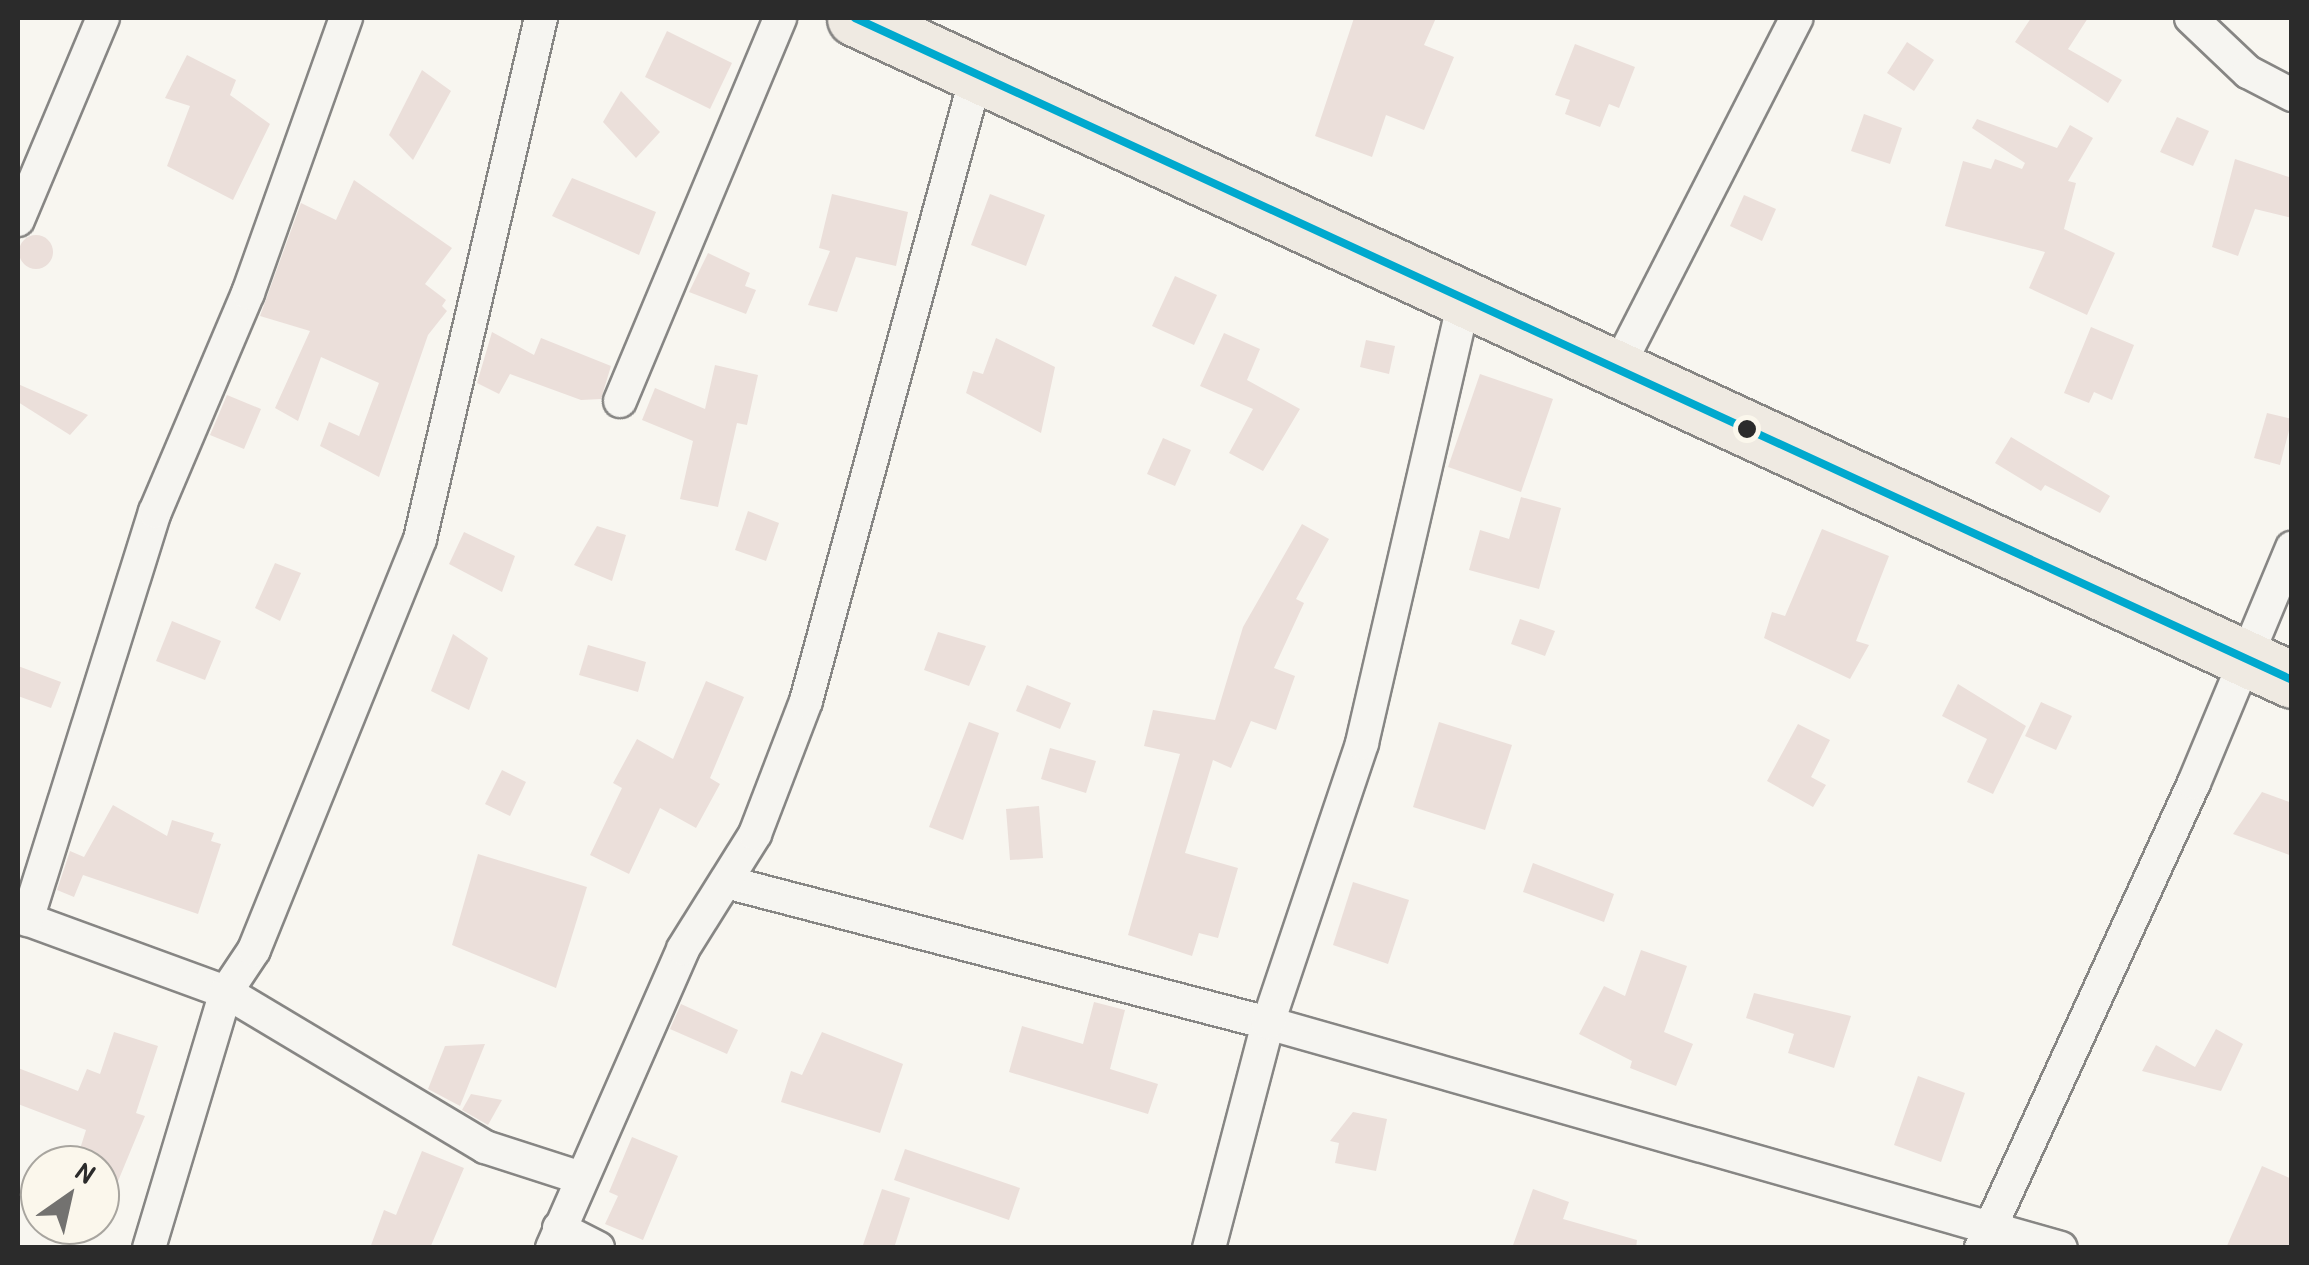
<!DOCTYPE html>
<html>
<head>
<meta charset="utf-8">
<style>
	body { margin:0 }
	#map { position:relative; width:2309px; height:1265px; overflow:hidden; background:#f8f6f0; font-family:"Patrick Hand",sans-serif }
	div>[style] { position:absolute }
	.building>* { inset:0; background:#ebdfda }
	.round { border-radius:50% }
	.roads { filter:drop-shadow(2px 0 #878684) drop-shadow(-2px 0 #878684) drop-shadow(0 2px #878684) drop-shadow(0 -2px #878684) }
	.minor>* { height:32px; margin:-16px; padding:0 16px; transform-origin:16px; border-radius:16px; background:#f6f5f1 }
	.trunk>* { height:55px; margin:-27.5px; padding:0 27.5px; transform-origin:27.5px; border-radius:27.5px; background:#efeae2 }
	.bus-1>* { height:8px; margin:-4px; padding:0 4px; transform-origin:4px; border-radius:4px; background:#00a9ce }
	.dots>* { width:28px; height:28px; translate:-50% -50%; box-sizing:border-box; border:5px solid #fbf7ec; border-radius:50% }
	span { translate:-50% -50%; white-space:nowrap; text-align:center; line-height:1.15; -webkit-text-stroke:10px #fbf7ec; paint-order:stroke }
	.frame { position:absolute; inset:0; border:20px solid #2b2b2b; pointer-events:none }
	.north { position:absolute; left:20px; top:1145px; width:100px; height:100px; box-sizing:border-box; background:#fbf7ec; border:2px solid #a8a59f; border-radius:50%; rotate:34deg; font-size:28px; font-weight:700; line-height:40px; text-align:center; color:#2b2b2b }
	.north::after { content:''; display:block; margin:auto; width:35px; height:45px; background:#737270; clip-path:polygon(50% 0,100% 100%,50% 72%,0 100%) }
</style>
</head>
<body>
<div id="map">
	<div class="building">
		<i style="clip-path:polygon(1354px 18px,1436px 18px,1424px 45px,1454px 57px,1424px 130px,1386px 115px,1372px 157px,1315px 136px)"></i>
		<i style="clip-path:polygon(2031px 18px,2088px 18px,2068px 49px,2122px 80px,2108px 103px,2015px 42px)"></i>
		<i style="clip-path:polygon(667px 31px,732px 63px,710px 109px,645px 77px)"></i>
		<i style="clip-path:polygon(1907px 42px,1934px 60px,1914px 91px,1887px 73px)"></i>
		<i style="clip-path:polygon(1575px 44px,1635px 67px,1619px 108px,1609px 104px,1600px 127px,1565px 114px,1570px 100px,1555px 95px)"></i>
		<i style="clip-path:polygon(187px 55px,236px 80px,230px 95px,270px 124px,233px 200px,167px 166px,190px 106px,165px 98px)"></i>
		<i style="clip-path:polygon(422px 70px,451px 91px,413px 160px,389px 135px)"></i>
		<i style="clip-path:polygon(621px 91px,660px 132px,636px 158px,603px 122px)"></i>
		<i style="clip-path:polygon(1864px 114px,1902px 128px,1890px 164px,1851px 151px)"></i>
		<i style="clip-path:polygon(2177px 117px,2209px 131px,2193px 166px,2160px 152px)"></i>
		<i style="clip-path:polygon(1977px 119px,2057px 148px,2070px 125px,2093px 138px,2068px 181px,2076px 183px,2064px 229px,2115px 253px,2087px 315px,2029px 288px,2045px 252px,1945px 226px,1963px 161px,1991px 169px,1995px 159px,2022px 169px,2025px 163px,1972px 128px)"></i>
		<i style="clip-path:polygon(2235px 159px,2292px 178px,2292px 218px,2255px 209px,2238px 256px,2212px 247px)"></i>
		<i style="clip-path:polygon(572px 178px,656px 212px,639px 255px,552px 216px)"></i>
		<i style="clip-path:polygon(354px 180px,452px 248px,425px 284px,446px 300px,442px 306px,447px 311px,428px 335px,379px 477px,320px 446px,329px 422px,359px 436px,379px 383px,321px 357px,298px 421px,275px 408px,310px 331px,260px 316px,301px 203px,336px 220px)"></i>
		<i style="clip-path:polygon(832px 194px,908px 212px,896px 266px,856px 257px,837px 312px,808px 305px,830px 251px,819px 248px)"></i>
		<i style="clip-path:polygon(990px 194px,1045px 215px,1026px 266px,971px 245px)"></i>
		<i style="clip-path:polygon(1744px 195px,1776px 209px,1762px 241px,1730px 226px)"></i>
		<i class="round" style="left:19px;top:235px;width:34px;height:34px"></i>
		<i style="clip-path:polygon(708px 253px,750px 273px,745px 286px,756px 290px,746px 314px,689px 292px)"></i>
		<i style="clip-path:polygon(1175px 276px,1217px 295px,1194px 345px,1152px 326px)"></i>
		<i style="clip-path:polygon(2091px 327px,2134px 345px,2112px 400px,2094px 392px,2089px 403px,2064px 393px)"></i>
		<i style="clip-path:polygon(492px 332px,534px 355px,541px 338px,611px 366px,601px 399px,581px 400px,510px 374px,499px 394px,477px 383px)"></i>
		<i style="clip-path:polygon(1224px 333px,1260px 349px,1247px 380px,1300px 409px,1263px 471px,1229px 453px,1253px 409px,1200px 386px)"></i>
		<i style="clip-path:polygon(996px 338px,1055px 367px,1041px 433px,966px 393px,973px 371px,983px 374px)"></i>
		<i style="clip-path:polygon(1366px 340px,1395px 346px,1389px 374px,1360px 367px)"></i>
		<i style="clip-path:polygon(715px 365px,758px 375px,747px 425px,737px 423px,718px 507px,680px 499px,693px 441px,642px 420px,655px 388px,705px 409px)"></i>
		<i style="clip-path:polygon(1480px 374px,1553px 399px,1521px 492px,1448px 467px)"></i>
		<i style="clip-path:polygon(18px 384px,88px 415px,70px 435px,18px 402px)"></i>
		<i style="clip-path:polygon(227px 395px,261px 409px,244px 449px,210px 435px)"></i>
		<i style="clip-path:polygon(2267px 413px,2292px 419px,2280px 465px,2254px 458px)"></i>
		<i style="clip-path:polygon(2011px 437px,2110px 496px,2100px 513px,2045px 485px,2041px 491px,1995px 463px)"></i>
		<i style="clip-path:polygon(1163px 438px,1191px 450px,1175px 486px,1147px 474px)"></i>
		<i style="clip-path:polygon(1521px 497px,1561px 508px,1539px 589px,1469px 570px,1480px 530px,1509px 539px)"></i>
		<i style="clip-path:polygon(748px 511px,779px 523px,766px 561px,735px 550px)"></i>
		<i style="clip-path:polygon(1302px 524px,1329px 539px,1296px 599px,1304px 603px,1274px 668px,1295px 676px,1276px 730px,1251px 721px,1231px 768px,1213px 760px,1185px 853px,1238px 868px,1218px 938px,1199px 933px,1192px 956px,1128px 935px,1180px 754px,1144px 746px,1153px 710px,1215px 720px,1243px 627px)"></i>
		<i style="clip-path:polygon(597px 526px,626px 535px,612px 581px,574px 565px)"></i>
		<i style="clip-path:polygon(1822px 529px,1889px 556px,1856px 641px,1869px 645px,1850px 679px,1764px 638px,1772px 612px,1785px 616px)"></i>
		<i style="clip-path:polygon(464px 532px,515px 556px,502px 592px,449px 564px)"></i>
		<i style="clip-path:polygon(275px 563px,301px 573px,280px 621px,255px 608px)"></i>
		<i style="clip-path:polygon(1520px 619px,1555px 631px,1545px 656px,1511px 644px)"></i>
		<i style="clip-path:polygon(172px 621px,221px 641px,205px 680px,156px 661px)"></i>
		<i style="clip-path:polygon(938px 632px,986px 646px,969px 686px,924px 670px)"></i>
		<i style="clip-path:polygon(453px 634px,488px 658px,469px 710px,431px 691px)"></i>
		<i style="clip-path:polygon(588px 645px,646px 662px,638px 692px,579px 675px)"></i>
		<i style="clip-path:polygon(18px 666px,61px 682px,51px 708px,18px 696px)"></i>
		<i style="clip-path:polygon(706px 681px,744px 697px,710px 778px,720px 784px,696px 828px,660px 808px,629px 874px,590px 855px,622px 788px,613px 783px,637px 739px,673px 759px)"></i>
		<i style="clip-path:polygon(1958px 684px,2026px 726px,1993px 794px,1967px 782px,1987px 739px,1942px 716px)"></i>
		<i style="clip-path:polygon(1027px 685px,1071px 703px,1060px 729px,1016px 711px)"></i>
		<i style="clip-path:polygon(2041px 702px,2072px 716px,2056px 750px,2025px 736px)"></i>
		<i style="clip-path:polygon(969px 722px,999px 733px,963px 840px,929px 827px)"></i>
		<i style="clip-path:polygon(1439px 722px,1512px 745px,1485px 830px,1413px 807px)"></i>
		<i style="clip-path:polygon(1798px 724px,1830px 740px,1811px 777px,1826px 785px,1813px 807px,1767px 781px)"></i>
		<i style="clip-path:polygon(1050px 748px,1096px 761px,1086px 793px,1041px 779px)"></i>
		<i style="clip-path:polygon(502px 770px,526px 782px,510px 816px,485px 804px)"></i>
		<i style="clip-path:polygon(2262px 792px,2292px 803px,2292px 856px,2233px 834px)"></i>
		<i style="clip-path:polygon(113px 805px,167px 836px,172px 820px,214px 833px,211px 841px,221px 844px,198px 914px,83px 875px,74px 897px,57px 890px,70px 851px,84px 857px)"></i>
		<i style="clip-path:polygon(1039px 806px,1043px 858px,1010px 860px,1006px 809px)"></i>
		<i style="clip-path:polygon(478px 854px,587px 887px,556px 988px,452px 945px)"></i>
		<i style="clip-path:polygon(1533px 863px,1614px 894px,1604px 922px,1523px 892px)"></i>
		<i style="clip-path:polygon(1353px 882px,1409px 900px,1388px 964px,1333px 945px)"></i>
		<i style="clip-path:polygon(1641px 950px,1687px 966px,1664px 1032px,1693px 1044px,1676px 1086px,1630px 1068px,1632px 1061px,1579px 1034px,1604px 986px,1625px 996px)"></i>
		<i style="clip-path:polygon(1754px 993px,1851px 1016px,1834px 1068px,1788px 1053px,1794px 1034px,1746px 1018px)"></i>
		<i style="clip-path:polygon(1094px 1002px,1125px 1010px,1110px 1069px,1158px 1084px,1148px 1114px,1009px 1072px,1022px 1026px,1083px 1044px)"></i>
		<i style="clip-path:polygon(681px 1004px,738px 1030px,727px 1054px,670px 1029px)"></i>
		<i style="clip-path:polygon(2216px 1029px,2243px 1044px,2221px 1091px,2142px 1071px,2156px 1045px,2195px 1067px)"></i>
		<i style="clip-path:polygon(114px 1032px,158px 1046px,136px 1113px,145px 1116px,104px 1215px,100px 1165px,75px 1165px,86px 1130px,18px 1104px,18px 1068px,78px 1091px,87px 1069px,100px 1074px)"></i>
		<i style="clip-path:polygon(822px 1032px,903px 1064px,880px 1133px,781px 1102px,791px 1071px,802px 1075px)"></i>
		<i style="clip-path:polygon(485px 1044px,460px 1106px,428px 1089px,445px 1046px)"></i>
		<i style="clip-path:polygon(1918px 1076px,1965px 1093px,1941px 1162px,1894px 1145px)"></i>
		<i style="clip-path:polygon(471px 1094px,502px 1100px,488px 1125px,462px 1110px)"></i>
		<i style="clip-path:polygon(1353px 1112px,1387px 1119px,1376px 1171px,1335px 1163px,1339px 1143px,1330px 1141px)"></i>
		<i style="clip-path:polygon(632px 1137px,678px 1156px,643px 1240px,605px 1224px,618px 1196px,609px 1192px)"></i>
		<i style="clip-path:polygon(905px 1149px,1020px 1188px,1009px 1220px,894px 1180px)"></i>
		<i style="clip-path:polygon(422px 1151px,464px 1168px,430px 1248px,370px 1248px,384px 1210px,396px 1215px)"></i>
		<i style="clip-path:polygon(2262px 1166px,2292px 1179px,2292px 1248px,2226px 1248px)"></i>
		<i style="clip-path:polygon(882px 1189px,910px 1198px,894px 1248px,862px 1248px)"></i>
		<i style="clip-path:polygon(1533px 1189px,1569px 1202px,1563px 1219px,1637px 1240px,1636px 1248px,1512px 1248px)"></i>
	</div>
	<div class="roads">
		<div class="minor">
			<i style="left:2191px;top:18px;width:79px;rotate:43.5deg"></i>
			<i style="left:2248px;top:72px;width:50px;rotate:27.6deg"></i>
			<i style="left:18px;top:220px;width:219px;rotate:-67.2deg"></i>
			<i style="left:1617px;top:369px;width:394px;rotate:-62.9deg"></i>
			<i style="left:620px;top:401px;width:415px;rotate:-67.3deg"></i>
			<i style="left:726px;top:882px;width:560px;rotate:14.58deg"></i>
			<i style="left:1268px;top:1023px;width:824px;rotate:15.84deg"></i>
			<i style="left:18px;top:916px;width:221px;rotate:20.1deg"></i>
			<i style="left:226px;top:992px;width:302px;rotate:30.9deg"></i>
			<i style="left:485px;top:1147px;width:101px;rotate:17.9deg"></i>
			<i style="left:27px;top:920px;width:428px;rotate:-72.6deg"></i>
			<i style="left:155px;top:512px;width:238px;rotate:-67deg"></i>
			<i style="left:248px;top:293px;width:292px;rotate:-70.4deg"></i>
			<i style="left:559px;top:1228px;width:44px;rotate:27.1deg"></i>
			<i style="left:149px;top:1248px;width:267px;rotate:-73.3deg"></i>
			<i style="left:226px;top:992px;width:50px;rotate:-56.3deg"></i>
			<i style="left:254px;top:950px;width:443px;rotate:-68deg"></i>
			<i style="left:420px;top:539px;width:535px;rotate:-76.93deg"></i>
			<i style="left:552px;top:1248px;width:326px;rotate:-66.3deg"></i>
			<i style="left:683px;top:949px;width:136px;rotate:-57.9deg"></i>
			<i style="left:755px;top:834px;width:142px;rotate:-69deg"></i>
			<i style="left:806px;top:701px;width:651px;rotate:-74.77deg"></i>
			<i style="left:1209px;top:1248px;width:233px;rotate:-75.3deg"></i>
			<i style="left:1268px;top:1023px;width:295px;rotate:-71.4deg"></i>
			<i style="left:1362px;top:743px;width:457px;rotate:-77deg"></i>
			<i style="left:1981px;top:1248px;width:511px;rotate:-65.39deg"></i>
			<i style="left:2194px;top:783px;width:255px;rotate:-67.4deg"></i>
		</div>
		<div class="trunk">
			<i style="left:855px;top:18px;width:1582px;rotate:24.73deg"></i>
		</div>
	</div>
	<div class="bus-1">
		<i style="left:855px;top:18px;width:1582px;rotate:24.73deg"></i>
	</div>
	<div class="dots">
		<i style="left:1747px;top:429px;background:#2b2b2b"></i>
	</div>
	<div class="frame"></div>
	<div class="north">N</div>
</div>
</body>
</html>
